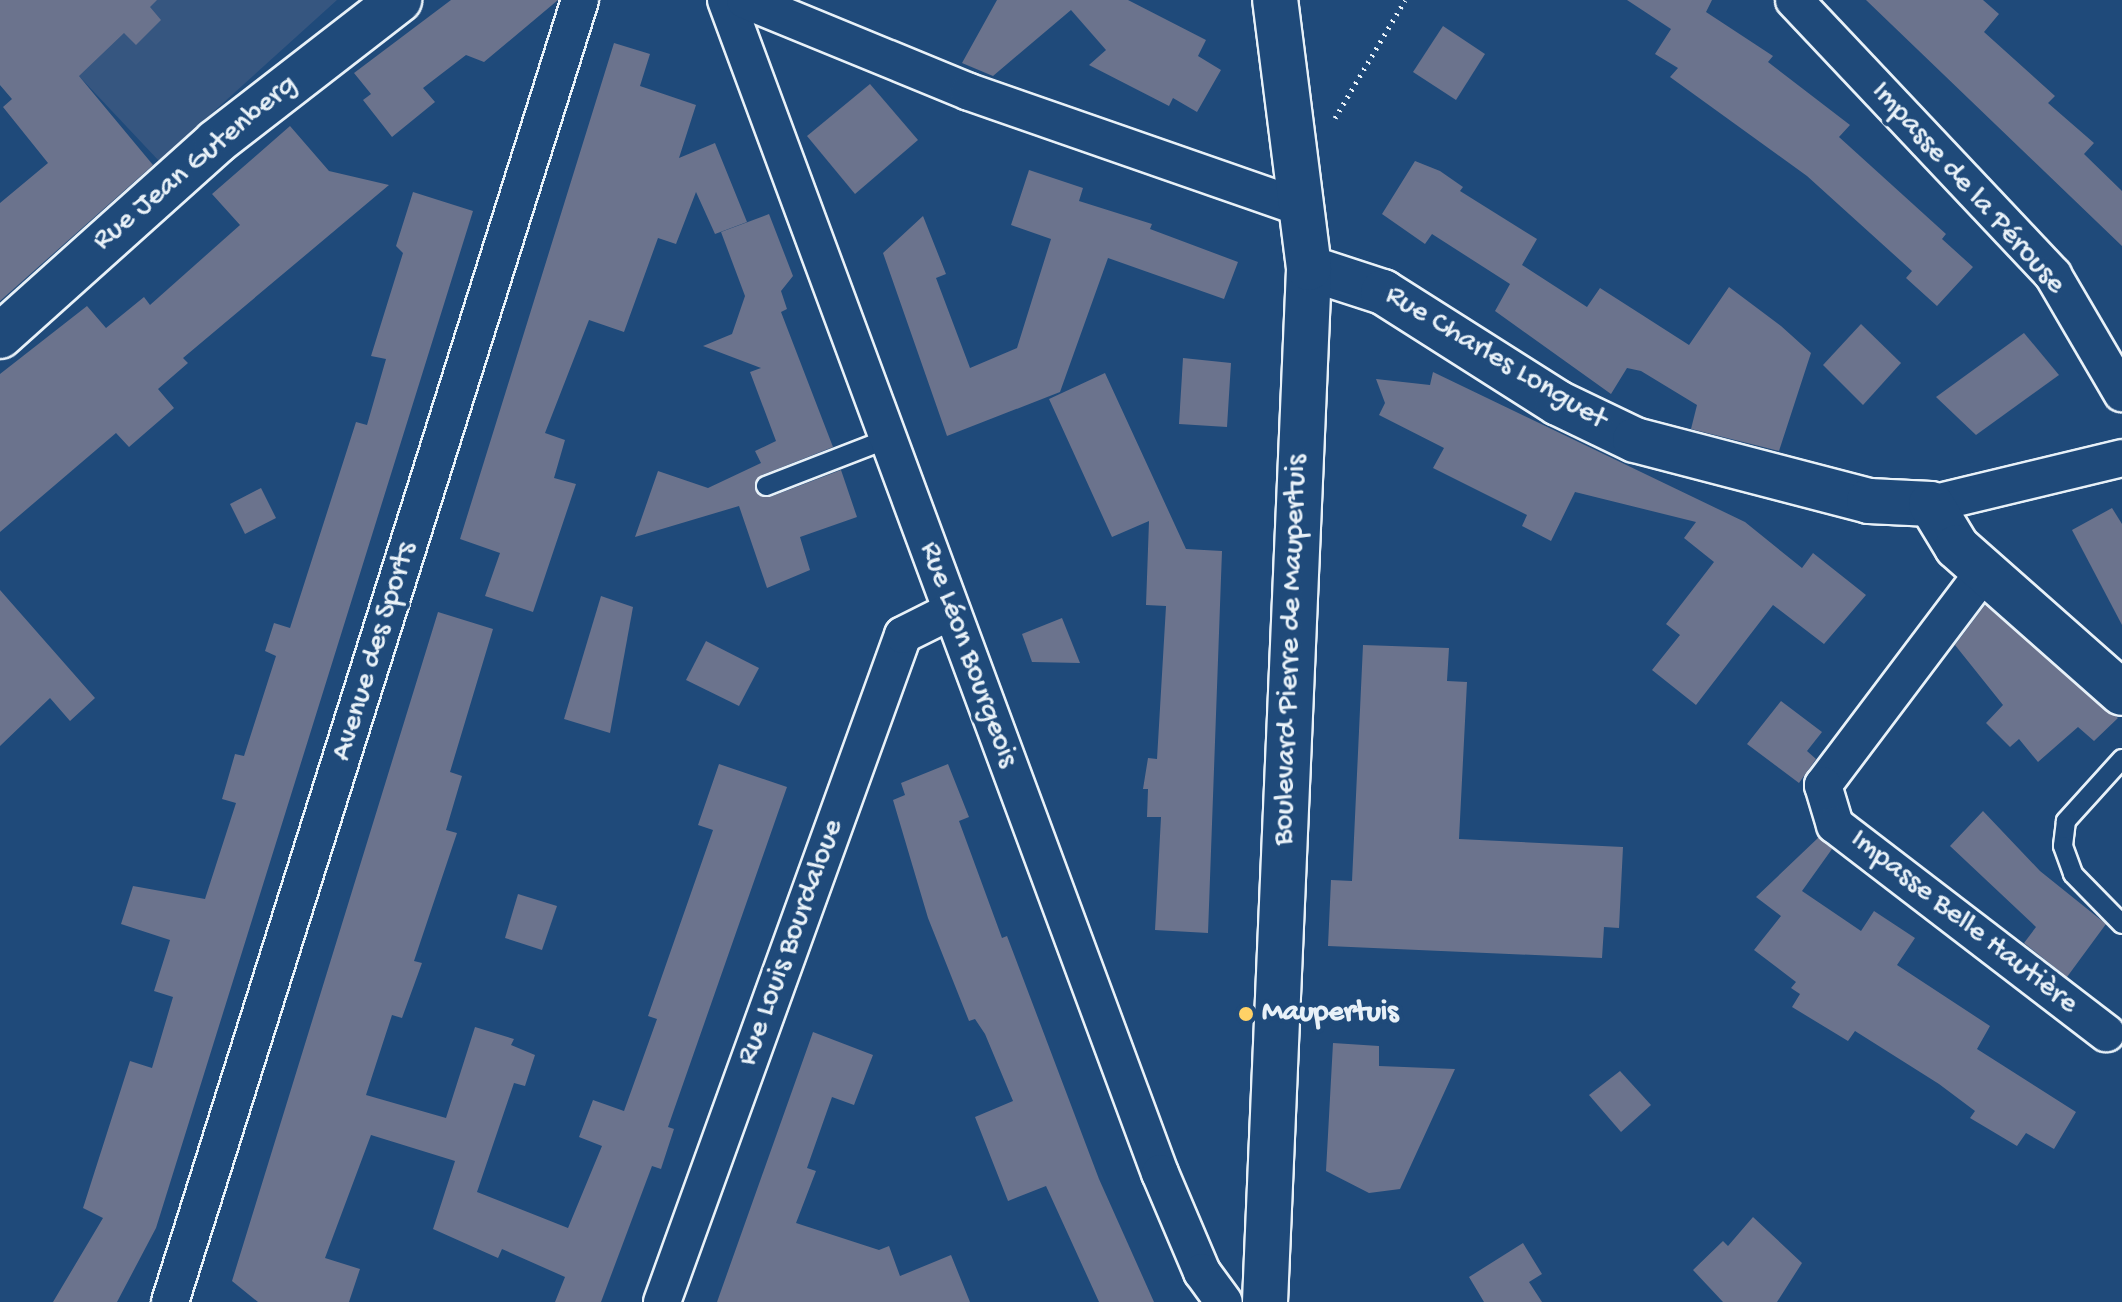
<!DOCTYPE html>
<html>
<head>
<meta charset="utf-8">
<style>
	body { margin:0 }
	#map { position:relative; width:2122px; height:1302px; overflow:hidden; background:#1f4a7a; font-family:"Gochi Hand",sans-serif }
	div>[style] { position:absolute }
	.built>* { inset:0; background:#365680 }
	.building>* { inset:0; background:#6b738d }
	.path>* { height:5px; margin-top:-2.5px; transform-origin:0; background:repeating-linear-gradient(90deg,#e8f1f8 0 2px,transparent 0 8px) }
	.roads { filter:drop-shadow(2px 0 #e8f1f8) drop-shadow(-2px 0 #e8f1f8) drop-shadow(0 2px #e8f1f8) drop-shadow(0 -2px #e8f1f8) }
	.service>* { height:18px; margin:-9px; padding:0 9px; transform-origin:9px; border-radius:9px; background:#1f4a7a }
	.minor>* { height:36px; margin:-18px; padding:0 18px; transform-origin:18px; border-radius:18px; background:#1f4a7a }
	.tertiary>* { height:44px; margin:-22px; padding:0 22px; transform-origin:22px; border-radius:22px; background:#1f4a7a }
	.secondary>* { height:44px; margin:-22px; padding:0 22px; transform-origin:22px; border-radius:22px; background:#1f4a7a }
	.dots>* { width:22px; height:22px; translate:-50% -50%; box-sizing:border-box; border:4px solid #1f4a7a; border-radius:50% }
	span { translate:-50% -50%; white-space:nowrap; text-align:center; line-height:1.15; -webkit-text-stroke:8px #1f4a7a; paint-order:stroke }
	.street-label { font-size:30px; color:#e8f1f8 }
	.poi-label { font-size:30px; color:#e8f1f8; font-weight:700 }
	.left { translate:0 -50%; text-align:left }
</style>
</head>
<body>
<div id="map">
	<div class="built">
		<i style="clip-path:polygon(0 0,337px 0,159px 161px,61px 57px,12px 99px,0 85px)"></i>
	</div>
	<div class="building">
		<i style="clip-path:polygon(0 0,157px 0,150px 7px,161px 20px,136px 45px,124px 33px,79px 76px,153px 165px,0 301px,0 203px,48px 163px,3px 107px,12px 99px,0 85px)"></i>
		<i style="clip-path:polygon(451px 0,558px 0,484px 62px,466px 55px,423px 88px,435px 102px,392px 137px,363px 100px,371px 94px,354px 73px)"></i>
		<i style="clip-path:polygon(997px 0,1128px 0,1206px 40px,1198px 56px,1221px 70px,1197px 112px,1173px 98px,1169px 106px,1089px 65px,1106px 50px,1071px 10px,993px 76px,962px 63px)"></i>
		<i style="clip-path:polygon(1627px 0,1712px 0,1706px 12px,1773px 56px,1768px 62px,1850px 125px,1839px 137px,1946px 234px,1942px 239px,1973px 267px,1937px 306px,1906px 278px,1912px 271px,1807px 176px,1670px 77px,1678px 68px,1655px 54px,1671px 29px)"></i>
		<i style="clip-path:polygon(1866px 0,1983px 0,1999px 14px,1984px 32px,2055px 96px,2048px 103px,2094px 143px,2084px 154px,2122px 191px,2122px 246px)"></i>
		<i style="clip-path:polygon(1443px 26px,1485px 54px,1456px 100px,1413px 72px)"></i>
		<i style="clip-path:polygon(614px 43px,650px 54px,640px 86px,696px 105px,679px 158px,715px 143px,747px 222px,715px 234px,696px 192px,676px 244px,658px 238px,624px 332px,589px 320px,545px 433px,565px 440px,554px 478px,576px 484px,533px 612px,485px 596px,500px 553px,460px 539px)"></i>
		<i style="clip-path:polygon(870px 84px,918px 140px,855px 194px,807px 136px)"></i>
		<i style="clip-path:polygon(290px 126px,329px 171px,389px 185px,183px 358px,188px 363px,158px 389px,174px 408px,129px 447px,116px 433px,0 532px,0 374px,87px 306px,106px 328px,144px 297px,150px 305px,240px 225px,212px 194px)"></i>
		<i style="clip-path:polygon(1415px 161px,1440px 171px,1463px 187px,1460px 191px,1537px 239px,1522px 265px,1587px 307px,1600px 288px,1689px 345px,1729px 287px,1781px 326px,1811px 353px,1779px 451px,1691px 429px,1697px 405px,1641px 371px,1627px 368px,1611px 394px,1495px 311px,1510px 284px,1432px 234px,1425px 244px,1382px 214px)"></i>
		<i style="clip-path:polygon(1029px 170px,1083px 188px,1079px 201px,1152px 224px,1150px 229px,1238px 262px,1224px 299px,1108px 258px,1060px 392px,947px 436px,883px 253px,923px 216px,946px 274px,936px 278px,970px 368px,1017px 348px,1051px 239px,1011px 225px)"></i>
		<i style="clip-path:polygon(413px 192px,473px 211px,156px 1228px,117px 1302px,53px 1302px,103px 1218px,83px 1208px,130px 1061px,152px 1068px,173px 997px,154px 991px,170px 940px,121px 924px,133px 886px,205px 899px,236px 803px,222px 799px,235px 754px,244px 756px,276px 656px,265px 651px,274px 623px,290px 628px,356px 422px,367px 425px,386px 359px,371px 356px,403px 253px,396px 246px)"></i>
		<i style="clip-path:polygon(769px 214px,793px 276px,781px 291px,787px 309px,781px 312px,833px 447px,762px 475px,755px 490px,770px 497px,841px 470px,857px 517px,800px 537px,810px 570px,767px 588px,739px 506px,635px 537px,658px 471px,708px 488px,761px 463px,755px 451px,776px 441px,750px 372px,761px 368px,703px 346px,732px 334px,745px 296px,721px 232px)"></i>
		<i style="clip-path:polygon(1861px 324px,1901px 363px,1863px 405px,1823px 365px)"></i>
		<i style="clip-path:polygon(2024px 333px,2059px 375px,1976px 435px,1936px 397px)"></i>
		<i style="clip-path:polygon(1183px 358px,1231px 363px,1227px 427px,1179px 424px)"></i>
		<i style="clip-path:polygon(1433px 372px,1745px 522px,1802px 568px,1813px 553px,1866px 595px,1824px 644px,1773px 605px,1696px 705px,1652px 670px,1680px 635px,1666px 624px,1714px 562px,1684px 538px,1696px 522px,1575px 492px,1551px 541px,1522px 526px,1527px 515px,1433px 468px,1444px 448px,1379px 415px,1385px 403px,1376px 379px,1430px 385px)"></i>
		<i style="clip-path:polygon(1105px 373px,1186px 549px,1222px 551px,1208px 933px,1155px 930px,1161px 817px,1147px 817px,1148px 789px,1143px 789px,1148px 758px,1157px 759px,1166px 606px,1146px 605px,1149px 521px,1112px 537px,1049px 399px)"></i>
		<i style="clip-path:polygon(261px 488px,276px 518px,245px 534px,230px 504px)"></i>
		<i style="clip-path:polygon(2112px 508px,2122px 524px,2122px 625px,2072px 530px)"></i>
		<i style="clip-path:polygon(0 590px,95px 698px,70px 721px,50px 698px,0 746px)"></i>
		<i style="clip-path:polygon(601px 596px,633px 607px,610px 733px,564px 719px)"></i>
		<i style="clip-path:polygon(1985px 605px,2118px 718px,2094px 741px,2078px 727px,2038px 762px,2019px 739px,2010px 747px,1986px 723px,2003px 705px,1955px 645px)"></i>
		<i style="clip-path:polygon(438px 612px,493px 629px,450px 772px,462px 776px,446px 830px,457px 833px,414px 961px,422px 963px,402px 1018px,392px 1015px,366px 1095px,446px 1118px,475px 1027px,514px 1039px,511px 1045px,535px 1055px,525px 1086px,514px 1083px,477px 1192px,568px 1228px,602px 1146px,579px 1137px,593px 1100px,624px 1111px,657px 1019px,648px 1016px,713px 830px,698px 825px,719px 764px,787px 787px,668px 1127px,674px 1129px,661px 1169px,652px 1166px,601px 1302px,555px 1302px,565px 1277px,502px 1249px,498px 1258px,433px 1229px,455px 1161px,371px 1135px,325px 1258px,360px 1269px,349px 1302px,258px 1302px,232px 1281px)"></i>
		<i style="clip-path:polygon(1062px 618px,1080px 663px,1032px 662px,1022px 634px)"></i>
		<i style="clip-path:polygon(706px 641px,759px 668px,739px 706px,686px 680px)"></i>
		<i style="clip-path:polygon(1363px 645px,1449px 648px,1447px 681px,1467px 682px,1459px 839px,1623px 847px,1619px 928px,1604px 927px,1602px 958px,1328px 946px,1331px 880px,1352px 881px)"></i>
		<i style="clip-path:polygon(1781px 701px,1822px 732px,1807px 751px,1816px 759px,1799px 783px,1747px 744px)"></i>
		<i style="clip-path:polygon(948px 764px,969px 817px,959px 821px,1002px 938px,1007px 936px,1099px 1179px,1154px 1302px,1099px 1302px,1046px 1186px,1008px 1201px,975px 1117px,1013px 1101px,985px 1034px,975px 1019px,969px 1021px,928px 918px,893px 800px,905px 795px,901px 783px)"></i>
		<i style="clip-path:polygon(1983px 811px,2040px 871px,2106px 924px,2067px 977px,2024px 943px,2036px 927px,1950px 846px)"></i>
		<i style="clip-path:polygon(1819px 837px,1832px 849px,1802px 891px,1861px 931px,1874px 911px,1915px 938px,1897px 965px,1990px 1026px,1977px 1049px,2076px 1112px,2054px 1149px,2026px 1133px,2017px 1146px,1970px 1118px,1975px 1111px,1939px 1084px,1855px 1031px,1848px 1041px,1792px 1007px,1800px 994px,1791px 988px,1796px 982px,1754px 950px,1781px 916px,1756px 897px)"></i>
		<i style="clip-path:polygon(518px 894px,557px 906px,542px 950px,505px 938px)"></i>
		<i style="clip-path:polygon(813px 1032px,873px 1055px,854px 1105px,832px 1097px,807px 1168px,816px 1171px,796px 1223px,879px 1250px,889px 1246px,900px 1276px,951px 1255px,970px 1302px,717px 1302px)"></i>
		<i style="clip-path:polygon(1333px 1043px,1379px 1046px,1379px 1066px,1455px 1069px,1400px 1189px,1369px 1193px,1326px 1171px)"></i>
		<i style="clip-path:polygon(1620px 1071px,1651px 1105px,1621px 1132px,1589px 1095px)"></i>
		<i style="clip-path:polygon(1753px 1217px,1802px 1263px,1777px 1302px,1723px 1302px,1693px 1270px,1723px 1241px,1728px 1246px)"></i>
		<i style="clip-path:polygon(1523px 1243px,1542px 1274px,1529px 1282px,1542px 1302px,1484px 1302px,1469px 1277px)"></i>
	</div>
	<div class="path">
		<i style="left:1335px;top:118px;width:137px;rotate:-59.3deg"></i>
	</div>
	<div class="roads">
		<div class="service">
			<i style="left:766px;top:486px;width:130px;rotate:-21.2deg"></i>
			<i style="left:2122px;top:759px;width:84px;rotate:132.1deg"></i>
			<i style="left:2066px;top:821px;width:25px;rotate:97deg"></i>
			<i style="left:2063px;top:846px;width:30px;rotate:70deg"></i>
			<i style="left:2073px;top:874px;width:70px;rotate:45.6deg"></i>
		</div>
		<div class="minor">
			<i style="left:726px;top:0;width:1251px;rotate:69.7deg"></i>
			<i style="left:1160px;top:1173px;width:108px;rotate:67deg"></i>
			<i style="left:1202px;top:1272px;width:37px;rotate:54deg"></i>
			<i style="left:745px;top:0;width:242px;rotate:22.3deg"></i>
			<i style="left:969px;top:92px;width:354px;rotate:19.2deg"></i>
			<i style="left:1794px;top:0;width:378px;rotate:46.7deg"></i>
			<i style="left:2053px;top:275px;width:137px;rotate:59.7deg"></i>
			<i style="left:1931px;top:504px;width:196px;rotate:-13.5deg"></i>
			<i style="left:1983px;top:573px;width:266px;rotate:127deg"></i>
			<i style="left:1823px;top:785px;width:42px;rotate:73.3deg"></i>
			<i style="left:1835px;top:825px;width:342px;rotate:37.5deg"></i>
			<i style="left:170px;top:1302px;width:1365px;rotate:-72.52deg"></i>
			<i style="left:662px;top:1302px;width:709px;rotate:-70.13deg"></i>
			<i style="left:903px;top:635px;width:54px;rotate:-26.6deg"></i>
		</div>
		<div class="tertiary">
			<i style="left:1309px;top:268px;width:78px;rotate:18deg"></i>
			<i style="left:1383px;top:292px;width:207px;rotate:32.4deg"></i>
			<i style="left:1558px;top:403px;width:85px;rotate:25.7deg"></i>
			<i style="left:1635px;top:440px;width:242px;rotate:14.6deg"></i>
			<i style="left:1869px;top:501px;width:62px;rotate:2.8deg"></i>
			<i style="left:1931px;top:504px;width:50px;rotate:58.8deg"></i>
			<i style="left:1957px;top:547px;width:220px;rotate:41.5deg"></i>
			<i style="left:1265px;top:1302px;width:1035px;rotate:-87.56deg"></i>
			<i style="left:1309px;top:268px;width:270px;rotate:-97.2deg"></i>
		</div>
		<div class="secondary">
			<i style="left:0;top:336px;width:290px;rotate:-41.9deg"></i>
			<i style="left:216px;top:142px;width:232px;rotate:-37.8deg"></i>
		</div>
	</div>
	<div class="dots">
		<i style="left:1246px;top:1014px;background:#ffd166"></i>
	</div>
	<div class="street-label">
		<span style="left:196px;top:164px;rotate:-40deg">Rue Jean Gutenberg</span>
		<span style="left:1967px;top:189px;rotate:48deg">Impasse de la Pérouse</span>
		<span style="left:1495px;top:359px;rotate:31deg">Rue Charles Longuet</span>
		<span style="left:1292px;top:650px;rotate:-88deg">Boulevard Pierre de Maupertuis</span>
		<span style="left:376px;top:652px;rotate:-73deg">Avenue des Sports</span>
		<span style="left:967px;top:655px;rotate:70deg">Rue Léon Bourgeois</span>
		<span style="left:1963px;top:923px;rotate:38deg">Impasse Belle Hautière</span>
		<span style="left:792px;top:943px;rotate:-70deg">Rue Louis Bourdaloue</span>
	</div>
	<div class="poi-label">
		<span class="left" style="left:1262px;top:1014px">Maupertuis</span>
	</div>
</div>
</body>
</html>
